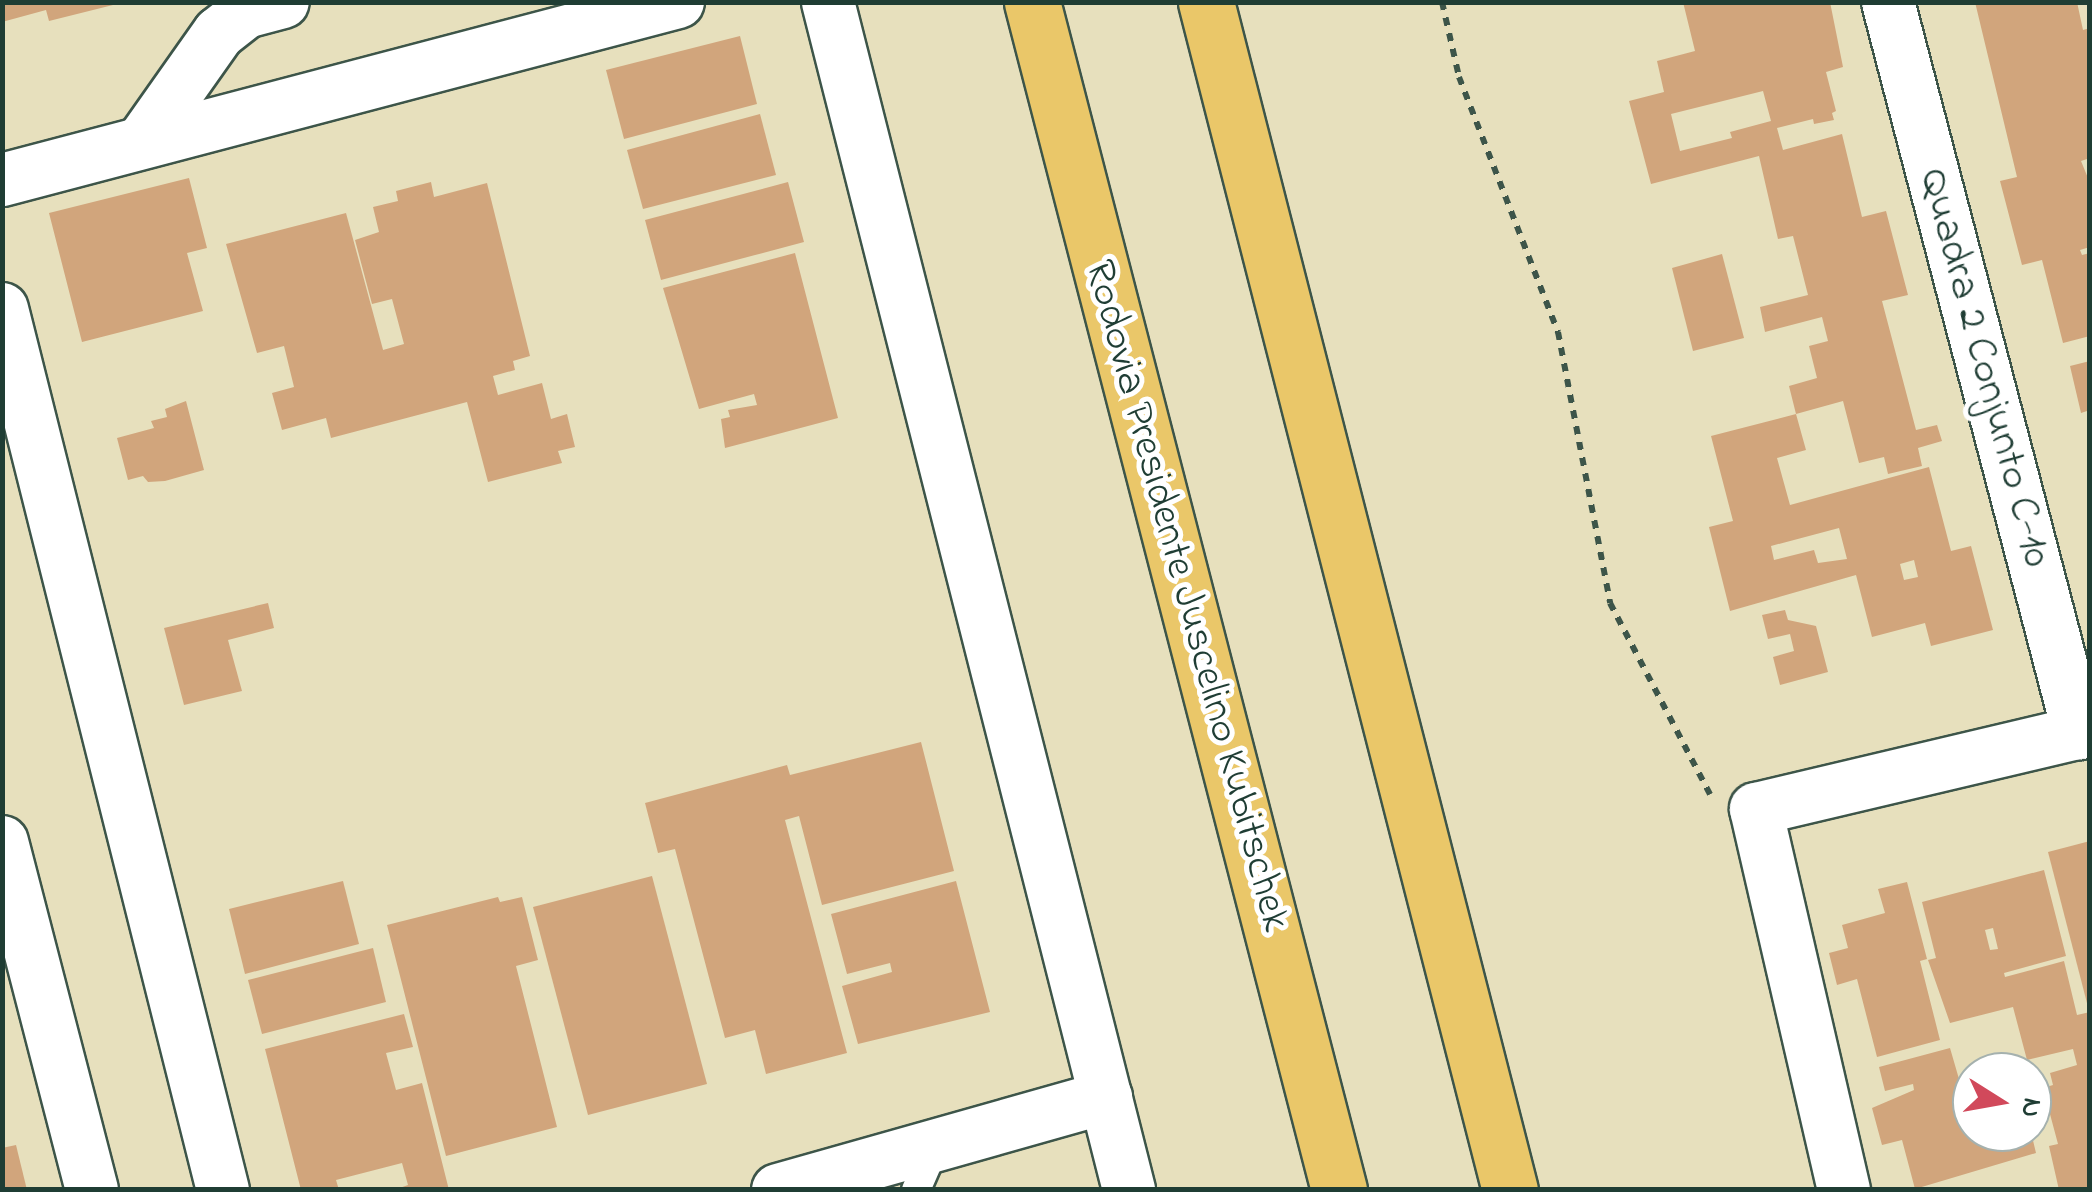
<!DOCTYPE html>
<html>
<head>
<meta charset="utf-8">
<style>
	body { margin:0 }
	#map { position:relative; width:2092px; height:1192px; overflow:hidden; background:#e7e0bd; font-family:"Indie Flower",sans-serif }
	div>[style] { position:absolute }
	.building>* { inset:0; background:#d1a57c }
	.path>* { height:6px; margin-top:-3px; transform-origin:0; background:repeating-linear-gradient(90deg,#3d5549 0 8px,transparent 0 16px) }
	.roads { filter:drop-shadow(2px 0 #3d5549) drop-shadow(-2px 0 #3d5549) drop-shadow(0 2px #3d5549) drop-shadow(0 -2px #3d5549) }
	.lane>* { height:28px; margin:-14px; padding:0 14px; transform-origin:14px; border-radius:14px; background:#fff }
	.street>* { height:52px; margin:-26px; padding:0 26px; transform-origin:26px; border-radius:26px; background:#fff }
	.highway>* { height:55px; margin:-27.5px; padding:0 27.5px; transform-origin:27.5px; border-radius:27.5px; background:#eac769 }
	span { translate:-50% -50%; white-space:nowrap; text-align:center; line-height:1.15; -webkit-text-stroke:10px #fff; paint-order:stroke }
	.street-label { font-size:42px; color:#1f3d34 }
	.frame { position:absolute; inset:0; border:5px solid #1f3d34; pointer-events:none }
	.north { position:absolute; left:1952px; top:1052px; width:100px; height:100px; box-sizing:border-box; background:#fff; border:2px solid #a5b1ae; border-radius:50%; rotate:101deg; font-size:28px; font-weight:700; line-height:40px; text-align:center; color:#1f3d34 }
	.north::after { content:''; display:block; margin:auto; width:35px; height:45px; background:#d1495b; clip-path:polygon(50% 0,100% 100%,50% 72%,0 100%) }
</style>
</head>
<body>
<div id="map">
	<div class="building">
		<i style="clip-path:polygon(2px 2px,117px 2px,117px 4px,49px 21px,46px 10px,2px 22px)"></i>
		<i style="clip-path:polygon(evenodd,1683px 2px,1830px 2px,1843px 67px,1826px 72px,1836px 111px,1832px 113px,1834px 120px,1814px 124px,1813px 119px,1777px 128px,1783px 150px,1842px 134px,1862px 217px,1886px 211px,1908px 295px,1882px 301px,1916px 430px,1937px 425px,1942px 441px,1918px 448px,1922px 466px,1888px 474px,1884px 457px,1859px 463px,1843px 401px,1796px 414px,1789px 386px,1817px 378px,1809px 346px,1828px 341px,1822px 317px,1765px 332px,1760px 307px,1808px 295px,1793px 236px,1778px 239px,1759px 156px,1651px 184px,1629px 101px,1664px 92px,1657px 61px,1695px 51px,1683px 2px,1763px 91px,1771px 121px,1730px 132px,1732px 138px,1680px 151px,1671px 114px,1763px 91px)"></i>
		<i style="clip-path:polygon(1975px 2px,2077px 2px,2083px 30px,2090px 28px,2090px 158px,2081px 161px,2090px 183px,2090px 247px,2080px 250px,2082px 255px,2090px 253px,2090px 336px,2063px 343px,2042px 260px,2022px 265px,2000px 181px,2017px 177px)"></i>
		<i style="clip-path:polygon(740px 36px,757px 104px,624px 139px,606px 70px)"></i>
		<i style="clip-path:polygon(760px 114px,776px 175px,643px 209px,627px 150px)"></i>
		<i style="clip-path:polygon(189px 178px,207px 248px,187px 253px,203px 311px,82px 342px,49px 213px)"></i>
		<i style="clip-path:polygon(431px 182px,434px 197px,487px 183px,530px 356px,513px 361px,515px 370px,493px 376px,498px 395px,542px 383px,551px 419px,567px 414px,575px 447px,558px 451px,562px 463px,488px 482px,467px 402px,331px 438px,326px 418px,282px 430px,272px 393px,294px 387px,284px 346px,257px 353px,226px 244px,346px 213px,395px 394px,383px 350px,404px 344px,392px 299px,372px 304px,355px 240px,379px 232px,373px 207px,398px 201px,396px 191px)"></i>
		<i style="clip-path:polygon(788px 182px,804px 242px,661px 280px,645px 220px)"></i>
		<i style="clip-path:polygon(795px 253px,838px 418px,725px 448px,721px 419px,730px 417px,728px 410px,757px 405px,754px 394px,699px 409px,663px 288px)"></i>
		<i style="clip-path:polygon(1722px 254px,1744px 338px,1693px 351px,1672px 268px)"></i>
		<i style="clip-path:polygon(2090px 361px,2090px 410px,2081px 413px,2070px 366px)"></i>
		<i style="clip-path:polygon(186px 401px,204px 470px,165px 481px,148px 482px,143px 476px,128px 480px,117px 438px,154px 428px,151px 421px,167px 417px,165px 409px)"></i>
		<i style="clip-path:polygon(evenodd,1796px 414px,1806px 450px,1777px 458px,1790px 505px,1929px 467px,1951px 551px,1971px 546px,1993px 630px,1931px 646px,1925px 623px,1872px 637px,1856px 575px,1730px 611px,1709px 527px,1733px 521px,1711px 436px,1796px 414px,1839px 528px,1847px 559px,1818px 563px,1814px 550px,1774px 560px,1771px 546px,1839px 528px,1796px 414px,1914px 560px,1918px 577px,1904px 580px,1900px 564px,1914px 560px)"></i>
		<i style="clip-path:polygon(268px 603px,274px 628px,228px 640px,242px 691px,184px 705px,164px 628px)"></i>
		<i style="clip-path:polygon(1785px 610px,1788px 620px,1816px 626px,1828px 672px,1780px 685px,1773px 657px,1794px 651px,1790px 634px,1768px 639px,1762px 615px)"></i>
		<i style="clip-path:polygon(921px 742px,954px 871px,822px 905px,799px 816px,785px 820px,847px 1053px,766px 1074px,755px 1030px,725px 1038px,675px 849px,658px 853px,645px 803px,787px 765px,790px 775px)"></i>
		<i style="clip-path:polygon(2090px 841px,2090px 1007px,2088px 1007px,2048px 852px)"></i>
		<i style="clip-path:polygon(evenodd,2044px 870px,2066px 956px,2004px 973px,2005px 977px,2064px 961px,2077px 1015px,2090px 1012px,2090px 1190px,2059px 1190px,2049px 1146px,2058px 1144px,2043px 1088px,2053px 1085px,2050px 1073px,2077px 1065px,2073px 1049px,2027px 1060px,2013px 1007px,1950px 1023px,1928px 960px,1936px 958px,1922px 902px,2044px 870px,1993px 928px,1998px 949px,1990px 950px,1985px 930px,1993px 928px)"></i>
		<i style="clip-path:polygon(652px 876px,707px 1084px,588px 1115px,533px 907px)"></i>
		<i style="clip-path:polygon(343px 881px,359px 944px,245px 974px,229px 909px)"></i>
		<i style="clip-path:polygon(956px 881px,990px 1012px,858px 1044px,842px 986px,892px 972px,890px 963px,847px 974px,831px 914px)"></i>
		<i style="clip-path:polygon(1907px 882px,1927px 959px,1920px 961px,1940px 1040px,1877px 1057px,1857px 979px,1837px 985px,1829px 953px,1848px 948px,1842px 925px,1885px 913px,1878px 889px)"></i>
		<i style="clip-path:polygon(498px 897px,500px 902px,522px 897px,538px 960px,516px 966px,557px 1127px,446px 1156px,387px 925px)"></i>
		<i style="clip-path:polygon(373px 948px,386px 1002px,262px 1034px,248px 980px)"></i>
		<i style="clip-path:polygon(404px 1014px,413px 1047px,386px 1053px,396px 1090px,422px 1083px,449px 1190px,394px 1190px,408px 1185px,402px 1163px,336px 1180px,339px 1190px,301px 1190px,265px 1049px)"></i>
		<i style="clip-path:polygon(1950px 1048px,1959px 1079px,1972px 1076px,1972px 1132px,2031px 1132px,2036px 1153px,1915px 1189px,1902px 1140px,1882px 1145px,1872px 1108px,1914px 1090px,1913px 1084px,1885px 1091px,1879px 1067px)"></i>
		<i style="clip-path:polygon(2013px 1065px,2015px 1072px,1990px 1072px,1990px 1071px)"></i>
		<i style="clip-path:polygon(16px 1145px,27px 1190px,2px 1190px,2px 1148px)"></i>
	</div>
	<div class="path">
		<i style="left:1442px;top:2px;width:77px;rotate:77.2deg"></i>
		<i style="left:1459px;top:77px;width:274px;rotate:68.8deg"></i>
		<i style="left:1558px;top:332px;width:276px;rotate:79.1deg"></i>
		<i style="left:1610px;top:603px;width:216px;rotate:62.4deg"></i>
	</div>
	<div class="roads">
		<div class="lane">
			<i style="left:916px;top:1190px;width:50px;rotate:-66.5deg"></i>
		</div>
		<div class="street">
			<i style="left:828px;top:2px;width:1226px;rotate:75.78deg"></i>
			<i style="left:1888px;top:2px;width:756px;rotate:75.36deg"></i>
			<i style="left:142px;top:142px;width:133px;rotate:-54.8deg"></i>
			<i style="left:219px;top:33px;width:34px;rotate:-38deg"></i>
			<i style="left:246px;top:12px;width:38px;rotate:-15deg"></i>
			<i style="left:2px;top:180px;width:699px;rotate:-14.75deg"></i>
			<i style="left:2px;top:309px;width:908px;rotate:75.92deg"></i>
			<i style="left:2px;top:842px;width:359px;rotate:75.5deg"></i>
			<i style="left:778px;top:1190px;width:341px;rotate:-15.8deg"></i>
			<i style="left:1844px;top:1190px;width:391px;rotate:-103deg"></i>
			<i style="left:1756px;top:809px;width:343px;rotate:-13.3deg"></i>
		</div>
		<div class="highway">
			<i style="left:1032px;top:2px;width:1227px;rotate:75.51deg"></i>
			<i style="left:1206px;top:2px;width:1226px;rotate:75.65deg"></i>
		</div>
	</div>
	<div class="street-label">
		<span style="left:1984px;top:368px;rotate:75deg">Quadra 2 Conjunto C-10</span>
		<span style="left:1186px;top:596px;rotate:75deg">Rodovia Presidente Juscelino Kubitschek</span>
	</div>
	<div class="frame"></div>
	<div class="north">N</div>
</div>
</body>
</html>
